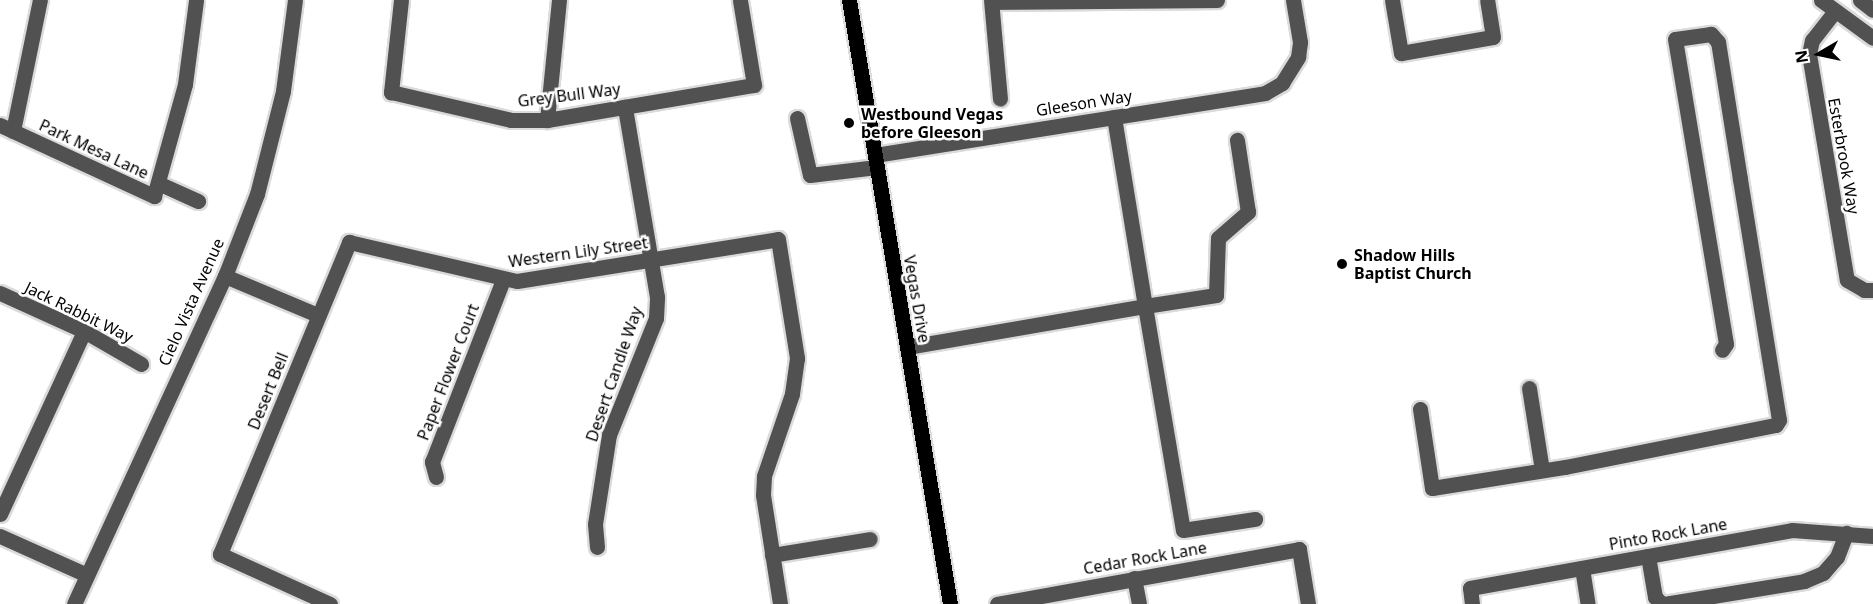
<!DOCTYPE html>
<html>
<head>
<meta charset="utf-8">
<style>
	body { margin:0 }
	#map { position:relative; width:1873px; height:604px; overflow:hidden; background:#fff; font-family:"Noto Sans",sans-serif }
	div>[style] { position:absolute }
	.roads { filter:drop-shadow(2px 0 #dbdbdb) drop-shadow(-2px 0 #dbdbdb) drop-shadow(0 2px #dbdbdb) drop-shadow(0 -2px #dbdbdb) }
	.minor>* { height:15px; margin:-7.5px; padding:0 7.5px; transform-origin:7.5px; border-radius:7.5px; background:#515151 }
	.major>* { height:15px; margin:-7.5px; padding:0 7.5px; transform-origin:7.5px; border-radius:7.5px; background:#000 }
	.dots>* { width:16px; height:16px; translate:-50% -50%; box-sizing:border-box; border:3px solid #fff; border-radius:50% }
	span { translate:-50% -50%; white-space:nowrap; text-align:center; line-height:1.15; -webkit-text-stroke:5px #fff; paint-order:stroke }
	.street-label { font-size:16px; color:#000 }
	.poi-label { font-size:16px; color:#000; font-weight:700 }
	.left { translate:0 -50%; text-align:left }
	.north { position:absolute; left:1789px; top:24px; width:60px; height:60px; -webkit-text-stroke:4px #fff; paint-order:stroke; rotate:261deg; font-size:16px; font-weight:700; line-height:24px; text-align:center; color:#000 }
	.north::after { content:''; display:block; margin:auto; width:21px; height:27px; background:#000; clip-path:polygon(50% 0,100% 100%,50% 72%,0 100%) }
</style>
</head>
<body>
<div id="map">
	<div class="roads">
		<div class="minor">
			<i style="left:401px;top:0;width:93px;rotate:96.2deg"></i>
			<i style="left:391px;top:92px;width:123px;rotate:13.1deg"></i>
			<i style="left:511px;top:120px;width:36px"></i>
			<i style="left:547px;top:120px;width:210px;rotate:-9.6deg"></i>
			<i style="left:754px;top:85px;width:86px;rotate:-99.4deg"></i>
			<i style="left:991px;top:0;width:99px;rotate:84.8deg"></i>
			<i style="left:1392px;top:0;width:54px;rotate:80.4deg"></i>
			<i style="left:1401px;top:53px;width:93px;rotate:-9.9deg"></i>
			<i style="left:1493px;top:37px;width:37px;rotate:-99deg"></i>
			<i style="left:1821px;top:0;width:64px;rotate:36.2deg"></i>
			<i style="left:1860px;top:0;width:16px;rotate:38deg"></i>
			<i style="left:994px;top:2px;width:223px;rotate:-0.5deg"></i>
			<i style="left:1835px;top:11px;width:37px;rotate:128deg"></i>
			<i style="left:1812px;top:40px;width:14px;rotate:102deg"></i>
			<i style="left:1809px;top:54px;width:229px;rotate:80.5deg"></i>
			<i style="left:1847px;top:280px;width:20px;rotate:30deg"></i>
			<i style="left:1864px;top:290px;width:9px"></i>
			<i style="left:1114px;top:117px;width:192px;rotate:80.7deg"></i>
			<i style="left:1145px;top:306px;width:72px;rotate:-8.8deg"></i>
			<i style="left:1216px;top:295px;width:57px;rotate:-88deg"></i>
			<i style="left:1218px;top:238px;width:40px;rotate:-41deg"></i>
			<i style="left:1248px;top:212px;width:73px;rotate:-98.7deg"></i>
			<i style="left:797px;top:118px;width:58px;rotate:77.2deg"></i>
			<i style="left:810px;top:175px;width:67px;rotate:-6.8deg"></i>
			<i style="left:547px;top:120px;width:121px;rotate:-84.3deg"></i>
			<i style="left:0;top:125px;width:170px;rotate:24.8deg"></i>
			<i style="left:154px;top:196px;width:116px;rotate:-74.5deg"></i>
			<i style="left:185px;top:84px;width:85px;rotate:-82.5deg"></i>
			<i style="left:13px;top:131px;width:134px;rotate:-78.4deg"></i>
			<i style="left:875px;top:155px;width:395px;rotate:-9deg"></i>
			<i style="left:1265px;top:93px;width:20px;rotate:-30deg"></i>
			<i style="left:1282px;top:83px;width:31px;rotate:-58deg"></i>
			<i style="left:1298px;top:57px;width:15px;rotate:-82deg"></i>
			<i style="left:1300px;top:42px;width:43px;rotate:-99.5deg"></i>
			<i style="left:158px;top:183px;width:44px;rotate:24.2deg"></i>
			<i style="left:225px;top:276px;width:101px;rotate:22.8deg"></i>
			<i style="left:0;top:293px;width:92px;rotate:24.3deg"></i>
			<i style="left:84px;top:331px;width:66px;rotate:30.1deg"></i>
			<i style="left:907px;top:347px;width:242px;rotate:-9.8deg"></i>
			<i style="left:1145px;top:306px;width:227px;rotate:80.4deg"></i>
			<i style="left:1183px;top:530px;width:73px;rotate:-8.7deg"></i>
			<i style="left:1529px;top:388px;width:83px;rotate:81deg"></i>
			<i style="left:1420px;top:409px;width:80px;rotate:81.4deg"></i>
			<i style="left:1432px;top:488px;width:135px;rotate:-9deg"></i>
			<i style="left:1565px;top:467px;width:215px;rotate:-11.3deg"></i>
			<i style="left:1776px;top:425px;width:6px;rotate:-59deg"></i>
			<i style="left:1779px;top:420px;width:244px;rotate:-99.2deg"></i>
			<i style="left:1740px;top:179px;width:139px;rotate:-99.1deg"></i>
			<i style="left:1718px;top:42px;width:11px;rotate:-131deg"></i>
			<i style="left:1711px;top:34px;width:36px;rotate:172deg"></i>
			<i style="left:1675px;top:39px;width:309px;rotate:80.5deg"></i>
			<i style="left:1726px;top:344px;width:7px;rotate:124deg"></i>
			<i style="left:436px;top:477px;width:16px;rotate:-105deg"></i>
			<i style="left:432px;top:462px;width:195px;rotate:-68.7deg"></i>
			<i style="left:0;top:514px;width:201px;rotate:-65.3deg"></i>
			<i style="left:0;top:536px;width:95px;rotate:24.1deg"></i>
			<i style="left:597px;top:547px;width:23px;rotate:-95deg"></i>
			<i style="left:595px;top:524px;width:90px;rotate:-81.1deg"></i>
			<i style="left:609px;top:435px;width:126px;rotate:-68.1deg"></i>
			<i style="left:656px;top:318px;width:21px;rotate:-87deg"></i>
			<i style="left:657px;top:297px;width:193px;rotate:-99.6deg"></i>
			<i style="left:772px;top:555px;width:99px;rotate:-9.3deg"></i>
			<i style="left:1648px;top:556px;width:42px;rotate:80.3deg"></i>
			<i style="left:1655px;top:597px;width:10px;rotate:45deg"></i>
			<i style="left:1582px;top:568px;width:36px;rotate:81deg"></i>
			<i style="left:1134px;top:578px;width:26px;rotate:79deg"></i>
			<i style="left:74px;top:604px;width:361px;rotate:-65.3deg"></i>
			<i style="left:225px;top:276px;width:88px;rotate:-68.7deg"></i>
			<i style="left:257px;top:194px;width:106px;rotate:-75.8deg"></i>
			<i style="left:283px;top:91px;width:92px;rotate:-82.5deg"></i>
			<i style="left:330px;top:604px;width:121px;rotate:-155.6deg"></i>
			<i style="left:220px;top:554px;width:338px;rotate:-67.5deg"></i>
			<i style="left:349px;top:242px;width:172px;rotate:13.1deg"></i>
			<i style="left:517px;top:281px;width:264px;rotate:-9.1deg"></i>
			<i style="left:778px;top:239px;width:121px;rotate:80.9deg"></i>
			<i style="left:797px;top:358px;width:36px;rotate:98deg"></i>
			<i style="left:792px;top:394px;width:87px;rotate:108.9deg"></i>
			<i style="left:764px;top:476px;width:19px;rotate:93deg"></i>
			<i style="left:763px;top:495px;width:110px;rotate:81.1deg"></i>
			<i style="left:997px;top:604px;width:307px;rotate:-10.3deg"></i>
			<i style="left:1299px;top:549px;width:56px;rotate:80.7deg"></i>
			<i style="left:1472px;top:604px;width:16px;rotate:-97deg"></i>
			<i style="left:1470px;top:588px;width:327px;rotate:-10.2deg"></i>
			<i style="left:1792px;top:530px;width:81px;rotate:4.2deg"></i>
			<i style="left:1664px;top:604px;width:142px;rotate:-9.3deg"></i>
			<i style="left:1804px;top:581px;width:21px;rotate:-23deg"></i>
			<i style="left:1823px;top:573px;width:21px;rotate:-49deg"></i>
			<i style="left:1837px;top:557px;width:26px;rotate:-69deg"></i>
		</div>
		<div class="major">
			<i style="left:849px;top:0;width:612px;rotate:80.51deg"></i>
		</div>
	</div>
	<div class="dots">
		<i style="left:849px;top:123px;background:#000"></i>
		<i style="left:1342px;top:264px;background:#000"></i>
	</div>
	<div class="street-label">
		<span style="left:569px;top:95px;rotate:-7deg">Grey Bull Way</span>
		<span style="left:1084px;top:103px;rotate:-9deg">Gleeson Way</span>
		<span style="left:94px;top:149px;rotate:25deg">Park Mesa Lane</span>
		<span style="left:1844px;top:156px;rotate:80deg">Esterbrook Way</span>
		<span style="left:578px;top:252px;rotate:-8deg">Western Lily Street</span>
		<span style="left:917px;top:299px;rotate:80deg">Vegas Drive</span>
		<span style="left:191px;top:302px;rotate:-66deg">Cielo Vista Avenue</span>
		<span style="left:79px;top:312px;rotate:26deg">Jack Rabbit Way</span>
		<span style="left:448px;top:372px;rotate:-69deg">Paper Flower Court</span>
		<span style="left:614px;top:374px;rotate:-71deg">Desert Candle Way</span>
		<span style="left:268px;top:391px;rotate:-68deg">Desert Bell</span>
		<span style="left:1668px;top:534px;rotate:-10deg">Pinto Rock Lane</span>
		<span style="left:1145px;top:558px;rotate:-10deg">Cedar Rock Lane</span>
	</div>
	<div class="poi-label">
		<span class="left" style="left:861px;top:123px">Westbound Vegas<br>before Gleeson</span>
		<span class="left" style="left:1354px;top:264px">Shadow Hills<br>Baptist Church</span>
	</div>
	<div class="north">N</div>
</div>
</body>
</html>
